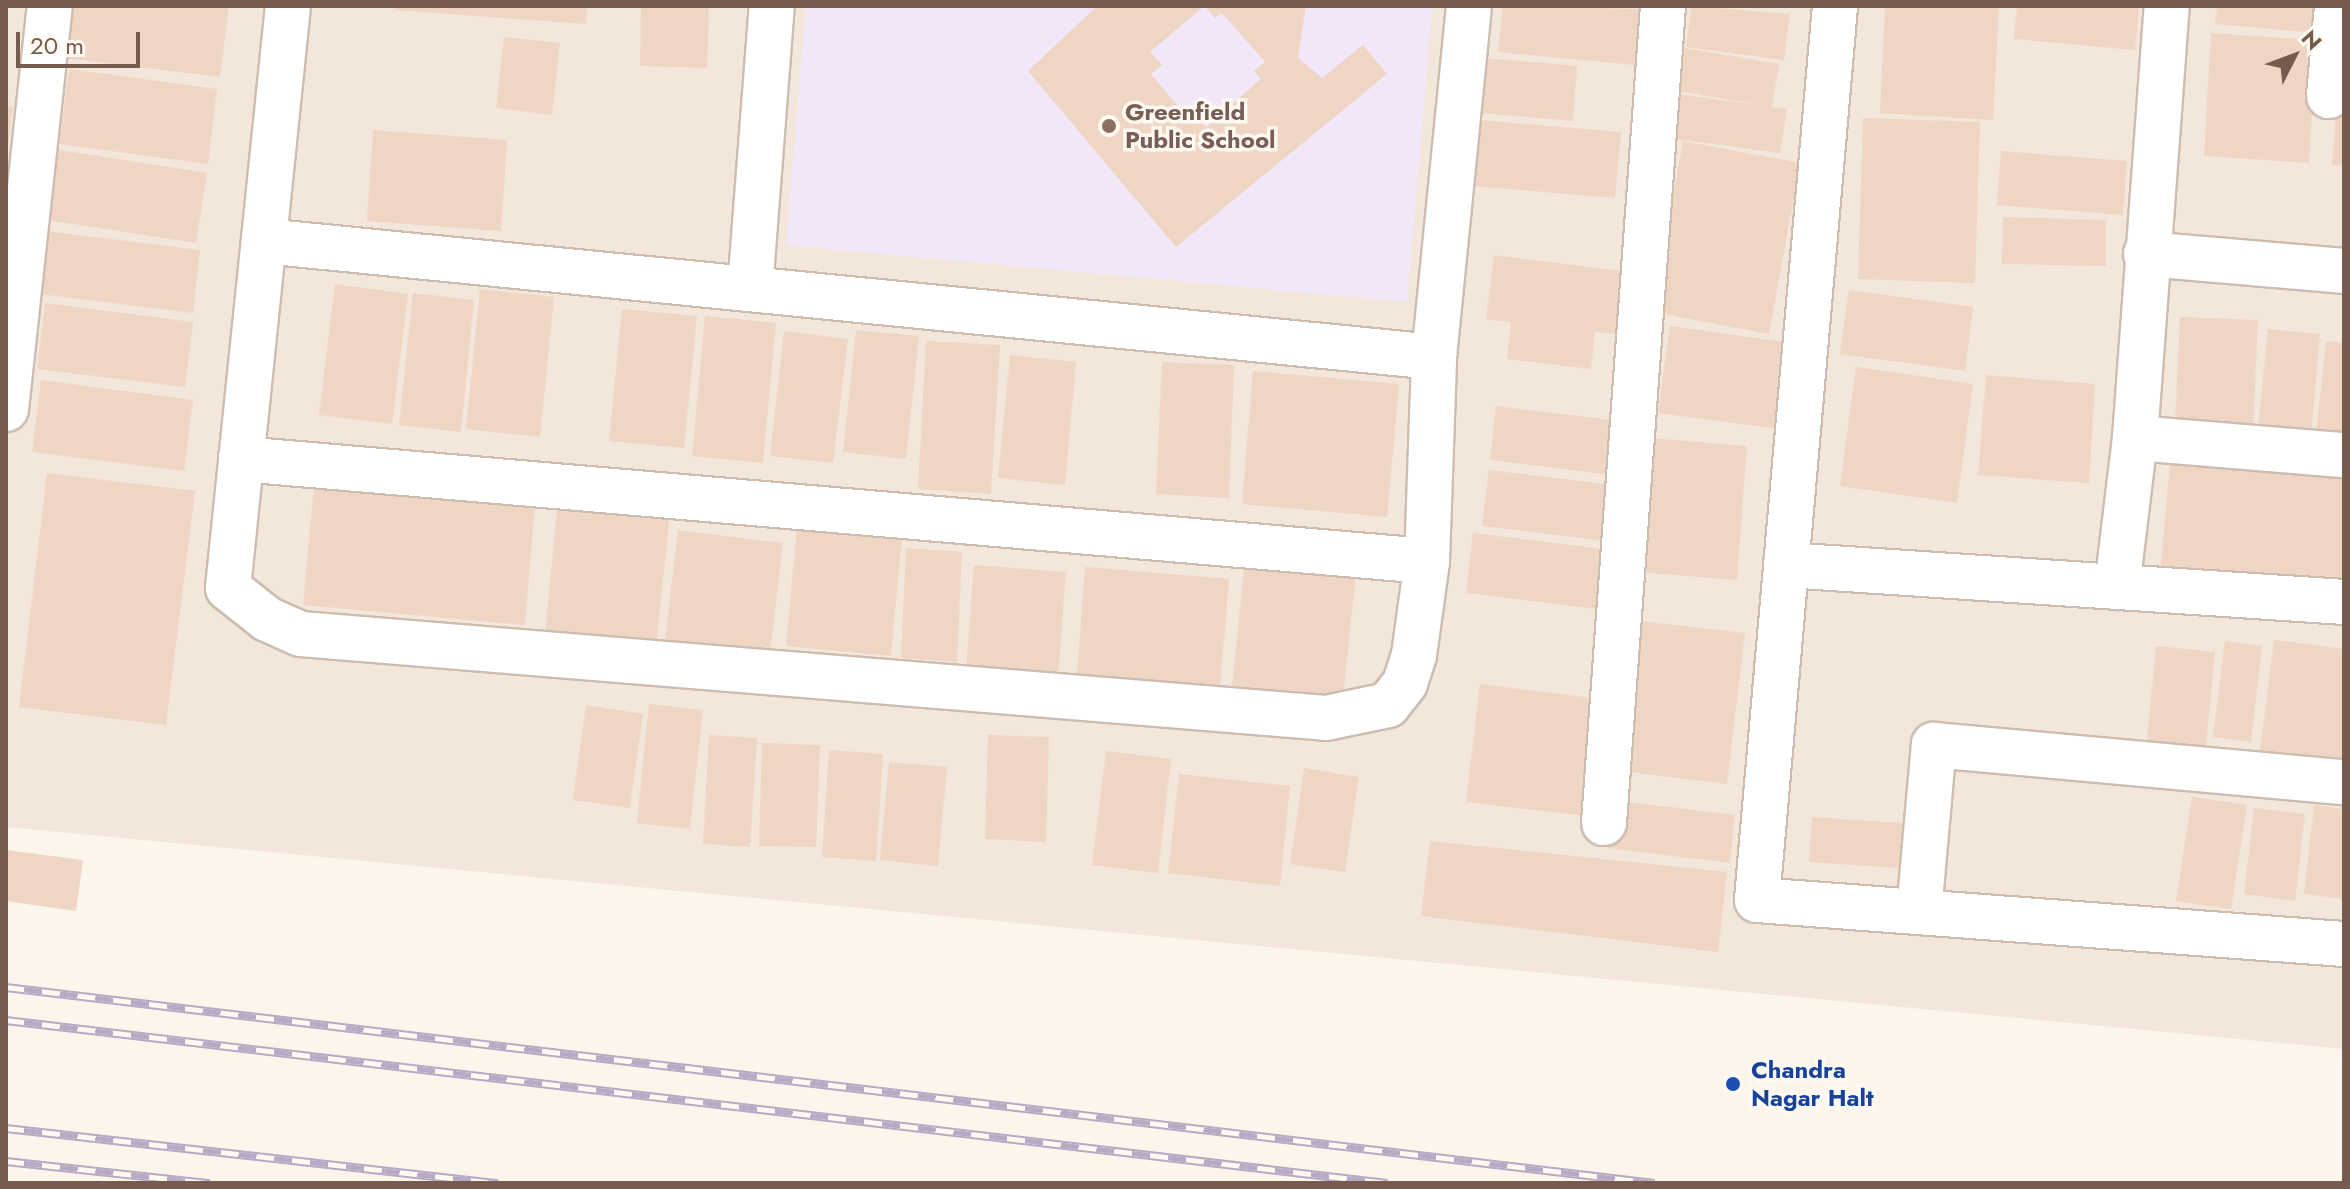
<!DOCTYPE html>
<html>
<head>
<meta charset="utf-8">
<style>
	body { margin:0 }
	#map { position:relative; width:2350px; height:1189px; overflow:hidden; background:#fbf5eb; font-family:Jost,sans-serif }
	div>[style] { position:absolute }
	.residential>* { inset:0; background:#f2e7da }
	.education>* { inset:0; background:#f2e7f8 }
	.building>* { inset:0; background:#efd5c4 }
	.roads { filter:drop-shadow(2px 0 #cdbdb1) drop-shadow(-2px 0 #cdbdb1) drop-shadow(0 2px #cdbdb1) drop-shadow(0 -2px #cdbdb1) }
	.minor>* { height:44px; margin:-22px; padding:0 22px; transform-origin:22px; border-radius:22px; background:#fff }
	.rail>* { height:9px; margin-top:-4.5px; transform-origin:0; background:repeating-linear-gradient(90deg,#fef9f1 0 18px,#b8a9c5 0 36px); box-sizing:border-box; border-block:2px solid #b8a9c5 }
	.dots>* { width:22px; height:22px; translate:-50% -50%; box-sizing:border-box; border:4px solid #fef9f1; border-radius:50% }
	span { translate:-50% -50%; white-space:nowrap; text-align:center; line-height:1.15; -webkit-text-stroke:7px #fef9f1; paint-order:stroke }
	.education-label { font-size:24px; color:#785e54; font-weight:700 }
	.left { translate:0 -50%; text-align:left }
	.transit-label { font-size:24px; color:#164399; font-weight:700 }
	.frame { position:absolute; inset:0; border:8px solid #755c4f; pointer-events:none }
	.north { position:absolute; left:2254px; top:16px; width:80px; height:80px; -webkit-text-stroke:6px #fef9f1; paint-order:stroke; rotate:48deg; font-size:22px; font-weight:700; line-height:32px; text-align:center; color:#755c4f }
	.north::after { content:''; display:block; margin:auto; width:28px; height:36px; background:#755c4f; clip-path:polygon(50% 0,100% 100%,50% 72%,0 100%) }
	.scale { position:absolute; left:16px; top:32px; width:124px; height:36px; box-sizing:border-box; border:4px solid #755c4f; border-top:0; padding-left:10px; font-size:24px; line-height:28px; white-space:nowrap; color:#755c4f; -webkit-text-stroke:6px #fef9f1; paint-order:stroke }
</style>
</head>
<body>
<div id="map">
	<div class="residential">
		<i style="clip-path:polygon(6px 6px,2344px 6px,2344px 1049px,6px 827px)"></i>
	</div>
	<div class="education">
		<i style="clip-path:polygon(806px 6px,1432px 6px,1407px 302px,786px 245px)"></i>
	</div>
	<div class="building">
		<i style="clip-path:polygon(70px 6px,229px 6px,220px 77px,64px 58px)"></i>
		<i style="clip-path:polygon(395px 6px,587px 6px,586px 24px,395px 10px)"></i>
		<i style="clip-path:polygon(641px 6px,709px 7px,707px 68px,640px 66px)"></i>
		<i style="clip-path:polygon(1097px 6px,1204px 6px,1150px 52px,1162px 65px,1151px 74px,1193px 124px,1200px 118px,1206px 127px,1261px 79px,1254px 71px,1265px 62px,1222px 13px,1215px 18px,1205px 6px,1306px 6px,1298px 58px,1322px 78px,1363px 45px,1387px 74px,1176px 247px,1028px 71px)"></i>
		<i style="clip-path:polygon(1503px 6px,1639px 9px,1635px 65px,1498px 52px)"></i>
		<i style="clip-path:polygon(1692px 6px,1790px 14px,1784px 60px,1686px 47px)"></i>
		<i style="clip-path:polygon(1885px 6px,1999px 6px,1993px 120px,1880px 113px)"></i>
		<i style="clip-path:polygon(2017px 6px,2139px 6px,2135px 50px,2014px 39px)"></i>
		<i style="clip-path:polygon(2217px 6px,2320px 6px,2318px 33px,2215px 24px)"></i>
		<i style="clip-path:polygon(2211px 33px,2316px 40px,2309px 163px,2204px 156px)"></i>
		<i style="clip-path:polygon(504px 37px,560px 43px,552px 115px,496px 108px)"></i>
		<i style="clip-path:polygon(1685px 48px,1779px 64px,1772px 107px,1787px 109px,1780px 153px,1669px 138px,1676px 94px,1759px 105px,1679px 91px)"></i>
		<i style="clip-path:polygon(1485px 58px,1577px 66px,1573px 121px,1481px 113px)"></i>
		<i style="clip-path:polygon(69px 69px,217px 89px,208px 164px,59px 144px)"></i>
		<i style="clip-path:polygon(2338px 88px,2344px 89px,2344px 166px,2332px 165px)"></i>
		<i style="clip-path:polygon(6px 106px,13px 107px,8px 145px,6px 144px)"></i>
		<i style="clip-path:polygon(1863px 118px,1980px 122px,1975px 283px,1858px 279px)"></i>
		<i style="clip-path:polygon(1478px 120px,1621px 132px,1615px 198px,1473px 186px)"></i>
		<i style="clip-path:polygon(373px 130px,507px 140px,501px 231px,367px 221px)"></i>
		<i style="clip-path:polygon(1683px 141px,1800px 163px,1769px 334px,1652px 312px)"></i>
		<i style="clip-path:polygon(53px 149px,207px 173px,196px 243px,42px 219px)"></i>
		<i style="clip-path:polygon(2001px 151px,2127px 161px,2123px 215px,1997px 205px)"></i>
		<i style="clip-path:polygon(2003px 217px,2106px 220px,2106px 266px,2002px 264px)"></i>
		<i style="clip-path:polygon(46px 231px,200px 250px,193px 313px,39px 294px)"></i>
		<i style="clip-path:polygon(1494px 255px,1630px 272px,1623px 335px,1595px 332px,1591px 369px,1507px 359px,1511px 322px,1486px 319px)"></i>
		<i style="clip-path:polygon(335px 284px,408px 294px,392px 424px,319px 415px)"></i>
		<i style="clip-path:polygon(480px 289px,554px 297px,540px 437px,466px 429px)"></i>
		<i style="clip-path:polygon(1849px 290px,1973px 307px,1965px 371px,1840px 354px)"></i>
		<i style="clip-path:polygon(413px 293px,474px 300px,461px 432px,399px 425px)"></i>
		<i style="clip-path:polygon(45px 303px,193px 322px,185px 387px,37px 369px)"></i>
		<i style="clip-path:polygon(622px 309px,697px 316px,684px 448px,609px 441px)"></i>
		<i style="clip-path:polygon(705px 316px,776px 323px,763px 463px,692px 456px)"></i>
		<i style="clip-path:polygon(2180px 317px,2258px 320px,2253px 429px,2175px 425px)"></i>
		<i style="clip-path:polygon(1670px 326px,1791px 343px,1780px 429px,1658px 413px)"></i>
		<i style="clip-path:polygon(2268px 329px,2320px 334px,2311px 434px,2258px 429px)"></i>
		<i style="clip-path:polygon(856px 330px,919px 336px,906px 459px,843px 452px)"></i>
		<i style="clip-path:polygon(784px 331px,848px 339px,833px 463px,770px 456px)"></i>
		<i style="clip-path:polygon(926px 341px,1000px 345px,991px 494px,918px 489px)"></i>
		<i style="clip-path:polygon(2326px 341px,2344px 343px,2344px 448px,2315px 444px)"></i>
		<i style="clip-path:polygon(1010px 355px,1076px 362px,1065px 485px,998px 478px)"></i>
		<i style="clip-path:polygon(1162px 362px,1234px 365px,1229px 498px,1156px 494px)"></i>
		<i style="clip-path:polygon(1856px 367px,1973px 384px,1957px 503px,1840px 486px)"></i>
		<i style="clip-path:polygon(1253px 371px,1399px 384px,1387px 517px,1242px 504px)"></i>
		<i style="clip-path:polygon(1986px 375px,2095px 384px,2089px 483px,1978px 475px)"></i>
		<i style="clip-path:polygon(41px 380px,193px 400px,184px 471px,32px 452px)"></i>
		<i style="clip-path:polygon(1496px 406px,1619px 421px,1613px 475px,1490px 460px)"></i>
		<i style="clip-path:polygon(1636px 437px,1747px 446px,1737px 580px,1626px 571px)"></i>
		<i style="clip-path:polygon(2171px 453px,2344px 471px,2344px 592px,2160px 573px)"></i>
		<i style="clip-path:polygon(1489px 470px,1621px 486px,1615px 542px,1482px 526px)"></i>
		<i style="clip-path:polygon(47px 473px,195px 491px,166px 725px,19px 707px)"></i>
		<i style="clip-path:polygon(314px 486px,535px 506px,525px 625px,303px 605px)"></i>
		<i style="clip-path:polygon(558px 501px,670px 513px,656px 646px,545px 633px)"></i>
		<i style="clip-path:polygon(797px 527px,902px 537px,891px 656px,786px 646px)"></i>
		<i style="clip-path:polygon(678px 530px,783px 543px,770px 652px,665px 640px)"></i>
		<i style="clip-path:polygon(1473px 533px,1611px 550px,1605px 610px,1466px 593px)"></i>
		<i style="clip-path:polygon(906px 548px,962px 552px,957px 662px,901px 658px)"></i>
		<i style="clip-path:polygon(1246px 552px,1357px 564px,1342px 707px,1231px 695px)"></i>
		<i style="clip-path:polygon(974px 565px,1066px 572px,1058px 679px,966px 672px)"></i>
		<i style="clip-path:polygon(1085px 567px,1229px 579px,1219px 700px,1076px 688px)"></i>
		<i style="clip-path:polygon(1630px 620px,1745px 633px,1727px 784px,1613px 770px)"></i>
		<i style="clip-path:polygon(2274px 640px,2344px 649px,2344px 762px,2260px 751px)"></i>
		<i style="clip-path:polygon(2225px 641px,2262px 646px,2251px 742px,2213px 737px)"></i>
		<i style="clip-path:polygon(2156px 646px,2215px 652px,2205px 756px,2146px 750px)"></i>
		<i style="clip-path:polygon(1480px 684px,1609px 700px,1595px 817px,1466px 802px)"></i>
		<i style="clip-path:polygon(649px 704px,703px 710px,690px 829px,637px 823px)"></i>
		<i style="clip-path:polygon(586px 705px,643px 714px,630px 808px,573px 800px)"></i>
		<i style="clip-path:polygon(709px 735px,757px 738px,750px 847px,703px 844px)"></i>
		<i style="clip-path:polygon(988px 735px,1049px 737px,1046px 842px,985px 839px)"></i>
		<i style="clip-path:polygon(762px 743px,820px 745px,816px 847px,759px 846px)"></i>
		<i style="clip-path:polygon(829px 750px,883px 754px,876px 861px,822px 857px)"></i>
		<i style="clip-path:polygon(1106px 751px,1171px 759px,1158px 873px,1092px 865px)"></i>
		<i style="clip-path:polygon(889px 762px,947px 767px,938px 866px,880px 860px)"></i>
		<i style="clip-path:polygon(1304px 768px,1359px 777px,1345px 872px,1290px 864px)"></i>
		<i style="clip-path:polygon(1179px 774px,1290px 786px,1280px 886px,1168px 873px)"></i>
		<i style="clip-path:polygon(2192px 797px,2247px 805px,2231px 909px,2176px 901px)"></i>
		<i style="clip-path:polygon(1613px 800px,1735px 815px,1730px 863px,1608px 848px)"></i>
		<i style="clip-path:polygon(2314px 805px,2344px 809px,2344px 899px,2304px 894px)"></i>
		<i style="clip-path:polygon(2254px 808px,2305px 814px,2295px 901px,2244px 894px)"></i>
		<i style="clip-path:polygon(1812px 817px,1918px 824px,1915px 869px,1809px 862px)"></i>
		<i style="clip-path:polygon(1430px 841px,1727px 872px,1718px 952px,1421px 916px)"></i>
		<i style="clip-path:polygon(6px 850px,83px 860px,76px 911px,6px 901px)"></i>
	</div>
	<div class="roads">
		<div class="minor">
			<i style="left:288px;top:6px;width:585px;rotate:95.89deg"></i>
			<i style="left:228px;top:588px;width:50px;rotate:38.5deg"></i>
			<i style="left:267px;top:619px;width:37px;rotate:24deg"></i>
			<i style="left:301px;top:634px;width:1028px;rotate:4.68deg"></i>
			<i style="left:1326px;top:718px;width:63px;rotate:-11.8deg"></i>
			<i style="left:1388px;top:705px;width:28px;rotate:-52deg"></i>
			<i style="left:1405px;top:683px;width:29px;rotate:-72deg"></i>
			<i style="left:1414px;top:655px;width:95px;rotate:-82.1deg"></i>
			<i style="left:1427px;top:561px;width:204px;rotate:-88deg"></i>
			<i style="left:1434px;top:357px;width:353px;rotate:-84.3deg"></i>
			<i style="left:1835px;top:6px;width:897px;rotate:94.99deg"></i>
			<i style="left:1757px;top:900px;width:589px;rotate:4.29deg"></i>
			<i style="left:2329px;top:96px;width:90px;rotate:-84.9deg"></i>
			<i style="left:264px;top:241px;width:1176px;rotate:5.66deg"></i>
			<i style="left:2146px;top:254px;width:199px;rotate:4.9deg"></i>
			<i style="left:750px;top:289px;width:284px;rotate:-85.6deg"></i>
			<i style="left:6px;top:409px;width:405px;rotate:-83.8deg"></i>
			<i style="left:2135px;top:438px;width:210px;rotate:4.7deg"></i>
			<i style="left:241px;top:459px;width:1190px;rotate:4.92deg"></i>
			<i style="left:1786px;top:565px;width:559px;rotate:3.79deg"></i>
			<i style="left:2117px;top:587px;width:150px;rotate:-83.1deg"></i>
			<i style="left:2135px;top:438px;width:433px;rotate:-85.8deg"></i>
			<i style="left:1604px;top:823px;width:819px;rotate:-85.87deg"></i>
			<i style="left:1919px;top:912px;width:168px;rotate:-84.9deg"></i>
			<i style="left:1934px;top:745px;width:412px;rotate:5.2deg"></i>
		</div>
	</div>
	<div class="rail">
		<i style="left:6px;top:987px;width:1660px;rotate:6.78deg"></i>
		<i style="left:6px;top:1020px;width:1391px;rotate:6.73deg"></i>
		<i style="left:6px;top:1128px;width:495px;rotate:6.4deg"></i>
		<i style="left:6px;top:1161px;width:205px;rotate:6.2deg"></i>
	</div>
	<div class="dots">
		<i style="left:1109px;top:126px;background:#8d6e63"></i>
		<i style="left:1733px;top:1084px;background:#1a4fb4"></i>
	</div>
	<div class="education-label">
		<span class="left" style="left:1125px;top:126px">Greenfield<br>Public School</span>
	</div>
	<div class="transit-label">
		<span class="left" style="left:1751px;top:1084px">Chandra<br>Nagar Halt</span>
	</div>
	<div class="frame"></div>
	<div class="north">N</div>
	<div class="scale">20 m</div>
</div>
</body>
</html>
